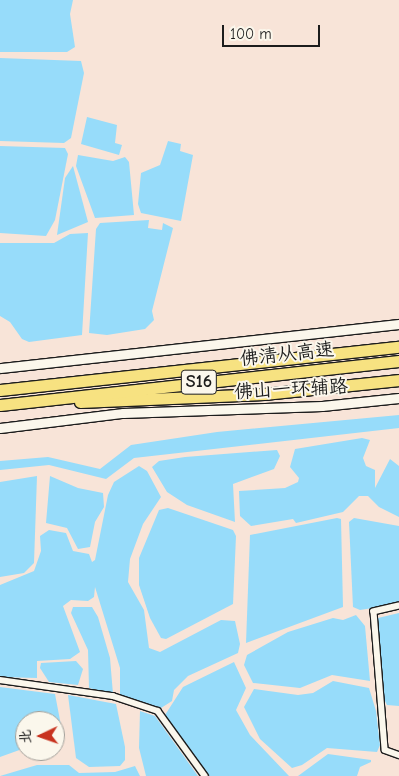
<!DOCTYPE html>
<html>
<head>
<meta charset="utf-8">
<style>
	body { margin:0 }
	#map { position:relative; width:399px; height:776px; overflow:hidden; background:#f8e4d8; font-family:"Comic Neue","LXGW WenKai TC",sans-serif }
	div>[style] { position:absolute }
	.water>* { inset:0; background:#97dcfa }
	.roads { filter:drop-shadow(1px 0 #1c1c1c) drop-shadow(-1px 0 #1c1c1c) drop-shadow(0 1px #1c1c1c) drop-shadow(0 -1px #1c1c1c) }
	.street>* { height:5.5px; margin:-2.75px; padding:0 2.75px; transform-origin:2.75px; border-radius:2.75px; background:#fbf7ec }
	.secondary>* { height:9px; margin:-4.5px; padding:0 4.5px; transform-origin:4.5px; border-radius:4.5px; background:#fbf7ec }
	.highway>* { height:11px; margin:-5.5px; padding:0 5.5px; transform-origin:5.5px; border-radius:5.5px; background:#f7e281 }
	span { translate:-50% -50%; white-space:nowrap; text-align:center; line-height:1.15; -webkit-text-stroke:4px #fbf7ec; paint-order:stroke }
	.shield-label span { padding:1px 4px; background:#fbf7ec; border:1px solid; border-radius:4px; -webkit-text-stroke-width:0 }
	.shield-label { font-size:18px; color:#1c1c1c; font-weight:700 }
	.street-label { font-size:19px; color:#1c1c1c }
	.north { position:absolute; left:15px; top:711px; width:50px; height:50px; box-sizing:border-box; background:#fbf7ec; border:1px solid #a29f99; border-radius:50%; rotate:267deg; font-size:14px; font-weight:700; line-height:20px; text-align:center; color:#1c1c1c }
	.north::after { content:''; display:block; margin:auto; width:18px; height:22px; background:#c8321e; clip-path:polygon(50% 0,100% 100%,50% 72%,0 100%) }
	.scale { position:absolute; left:222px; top:25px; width:98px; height:22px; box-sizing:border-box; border:2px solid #1c1c1c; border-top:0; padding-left:6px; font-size:15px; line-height:18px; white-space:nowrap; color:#1c1c1c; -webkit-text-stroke:4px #fbf7ec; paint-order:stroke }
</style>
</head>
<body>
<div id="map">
	<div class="water">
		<i style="clip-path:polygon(0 0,73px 0,70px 14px,75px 47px,67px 52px,0 52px)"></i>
		<i style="clip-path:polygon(0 58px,81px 61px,84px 73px,71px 138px,64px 143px,0 141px)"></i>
		<i style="clip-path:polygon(87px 117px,117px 125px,115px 143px,122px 145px,119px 155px,81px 144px)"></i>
		<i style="clip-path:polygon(168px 141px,181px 144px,180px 151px,193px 155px,181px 221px,141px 213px,138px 204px,141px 173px,160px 165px)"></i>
		<i style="clip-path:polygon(0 146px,65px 148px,68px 154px,55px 220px,46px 236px,0 233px)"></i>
		<i style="clip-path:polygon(78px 155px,113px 161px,125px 157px,129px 162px,134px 215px,95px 218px,76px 166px)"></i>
		<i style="clip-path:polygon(73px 166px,88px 222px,57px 235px,65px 178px)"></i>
		<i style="clip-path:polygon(149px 220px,148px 228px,162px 230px,163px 223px,173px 228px,152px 311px,154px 320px,145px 329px,107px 335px,89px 333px,96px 229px,100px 223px)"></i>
		<i style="clip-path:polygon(88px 233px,82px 335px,29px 342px,22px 339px,10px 322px,0 316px,0 243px,54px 243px,70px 234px)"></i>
		<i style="clip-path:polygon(399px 415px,399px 428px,134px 458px,106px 479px,49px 465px,0 470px,0 461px,48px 457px,100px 469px,131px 445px,217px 432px)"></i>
		<i style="clip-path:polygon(362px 438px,370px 440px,363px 458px,366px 466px,375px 470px,375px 488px,390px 459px,399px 466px,399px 517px,379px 507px,368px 496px,359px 496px,343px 512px,296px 523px,293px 519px,251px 526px,240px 516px,239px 491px,285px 488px,298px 482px,299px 478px,290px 467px,295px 449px)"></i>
		<i style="clip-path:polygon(277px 450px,280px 456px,274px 469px,233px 484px,235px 522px,187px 505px,167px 492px,152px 467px,159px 461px,185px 457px)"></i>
		<i style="clip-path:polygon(139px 466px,147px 471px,161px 497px,143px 524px,130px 559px,128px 582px,144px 610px,149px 648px,160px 652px,221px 620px,235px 621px,240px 644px,238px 653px,188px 676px,174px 690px,172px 701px,158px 710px,134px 701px,120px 695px,120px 668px,95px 587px,94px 597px,88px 601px,71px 600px,63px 606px,80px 652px,70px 659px,37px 661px,37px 678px,0 677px,0 585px,34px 571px,41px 551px,40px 536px,49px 530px,66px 533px,73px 551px,89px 554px,92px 562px,95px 560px,108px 495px,114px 482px)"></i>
		<i style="clip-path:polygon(37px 476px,34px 563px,24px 573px,0 577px,0 482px)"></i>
		<i style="clip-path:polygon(50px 476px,78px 488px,103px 493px,104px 507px,95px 522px,90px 547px,78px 549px,67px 528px,46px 523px)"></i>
		<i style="clip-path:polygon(168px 508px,233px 530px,236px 536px,233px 604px,166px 639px,161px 638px,150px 618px,139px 585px,139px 558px,159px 510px)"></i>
		<i style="clip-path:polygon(337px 518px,341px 519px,343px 607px,246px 643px,250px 535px)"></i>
		<i style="clip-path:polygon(354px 518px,399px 526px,399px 601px,392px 605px,360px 610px,353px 607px,349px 522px)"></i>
		<i style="clip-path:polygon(73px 607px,92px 607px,98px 617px,110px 658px,113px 694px,89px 688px,88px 650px,71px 613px)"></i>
		<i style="clip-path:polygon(399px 613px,399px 706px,387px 705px,383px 697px,377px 632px,378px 618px)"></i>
		<i style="clip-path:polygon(356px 615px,365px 626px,370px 681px,332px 675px,300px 688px,253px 683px,244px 665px,247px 655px,288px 632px,333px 618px,343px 620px)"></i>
		<i style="clip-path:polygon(76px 661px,83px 669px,78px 685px,49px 682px,40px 668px,41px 663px)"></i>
		<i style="clip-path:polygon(234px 662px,246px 688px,236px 710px,250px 735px,289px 776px,208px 776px,165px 715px,183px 687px)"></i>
		<i style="clip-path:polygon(333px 681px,369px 688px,376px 711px,380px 745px,377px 752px,327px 748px,302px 765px,292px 768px,260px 739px,244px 707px,254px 689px,298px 695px,313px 693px)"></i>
		<i style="clip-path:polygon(0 687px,55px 694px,63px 736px,55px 738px,55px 721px,25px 721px,25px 748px,0 757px)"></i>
		<i style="clip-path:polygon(68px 695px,116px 704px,125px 747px,125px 760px,120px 766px,89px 767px,76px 758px)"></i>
		<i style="clip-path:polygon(140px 711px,155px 716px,198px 776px,146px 776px,139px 748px)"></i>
		<i style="clip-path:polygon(328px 754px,371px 760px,371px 762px,360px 767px,357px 776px,298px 776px)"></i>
		<i style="clip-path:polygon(37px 765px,69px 765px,79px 773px,115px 772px,135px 766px,140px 776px,0 776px)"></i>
	</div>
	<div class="roads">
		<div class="street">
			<i style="left:399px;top:606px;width:26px;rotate:167deg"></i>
			<i style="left:374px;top:612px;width:138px;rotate:85.4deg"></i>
			<i style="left:385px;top:750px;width:15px;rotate:20deg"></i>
			<i style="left:0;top:680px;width:114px;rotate:8.1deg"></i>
			<i style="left:113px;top:696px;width:47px;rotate:18.4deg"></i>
			<i style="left:158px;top:711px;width:80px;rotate:54.1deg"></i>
		</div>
		<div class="secondary">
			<i style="left:0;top:368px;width:401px;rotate:-6.3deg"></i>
			<i style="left:0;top:428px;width:124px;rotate:-7deg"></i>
			<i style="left:123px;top:413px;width:199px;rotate:-2deg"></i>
			<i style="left:322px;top:406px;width:77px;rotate:-5.9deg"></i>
		</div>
		<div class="highway">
			<i style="left:0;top:390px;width:401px;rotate:-6.2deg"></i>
			<i style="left:80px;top:402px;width:184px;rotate:-2.5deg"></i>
			<i style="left:264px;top:394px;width:136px;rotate:-5.9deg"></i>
			<i style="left:0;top:405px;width:401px;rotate:-6.3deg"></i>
		</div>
	</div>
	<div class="shield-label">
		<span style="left:199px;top:382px">S16</span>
	</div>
	<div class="street-label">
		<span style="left:287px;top:355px;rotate:-6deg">佛清从高速</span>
		<span style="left:291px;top:390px;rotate:-3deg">佛山一环辅路</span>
	</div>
	<div class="north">北</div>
	<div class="scale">100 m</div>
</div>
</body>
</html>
